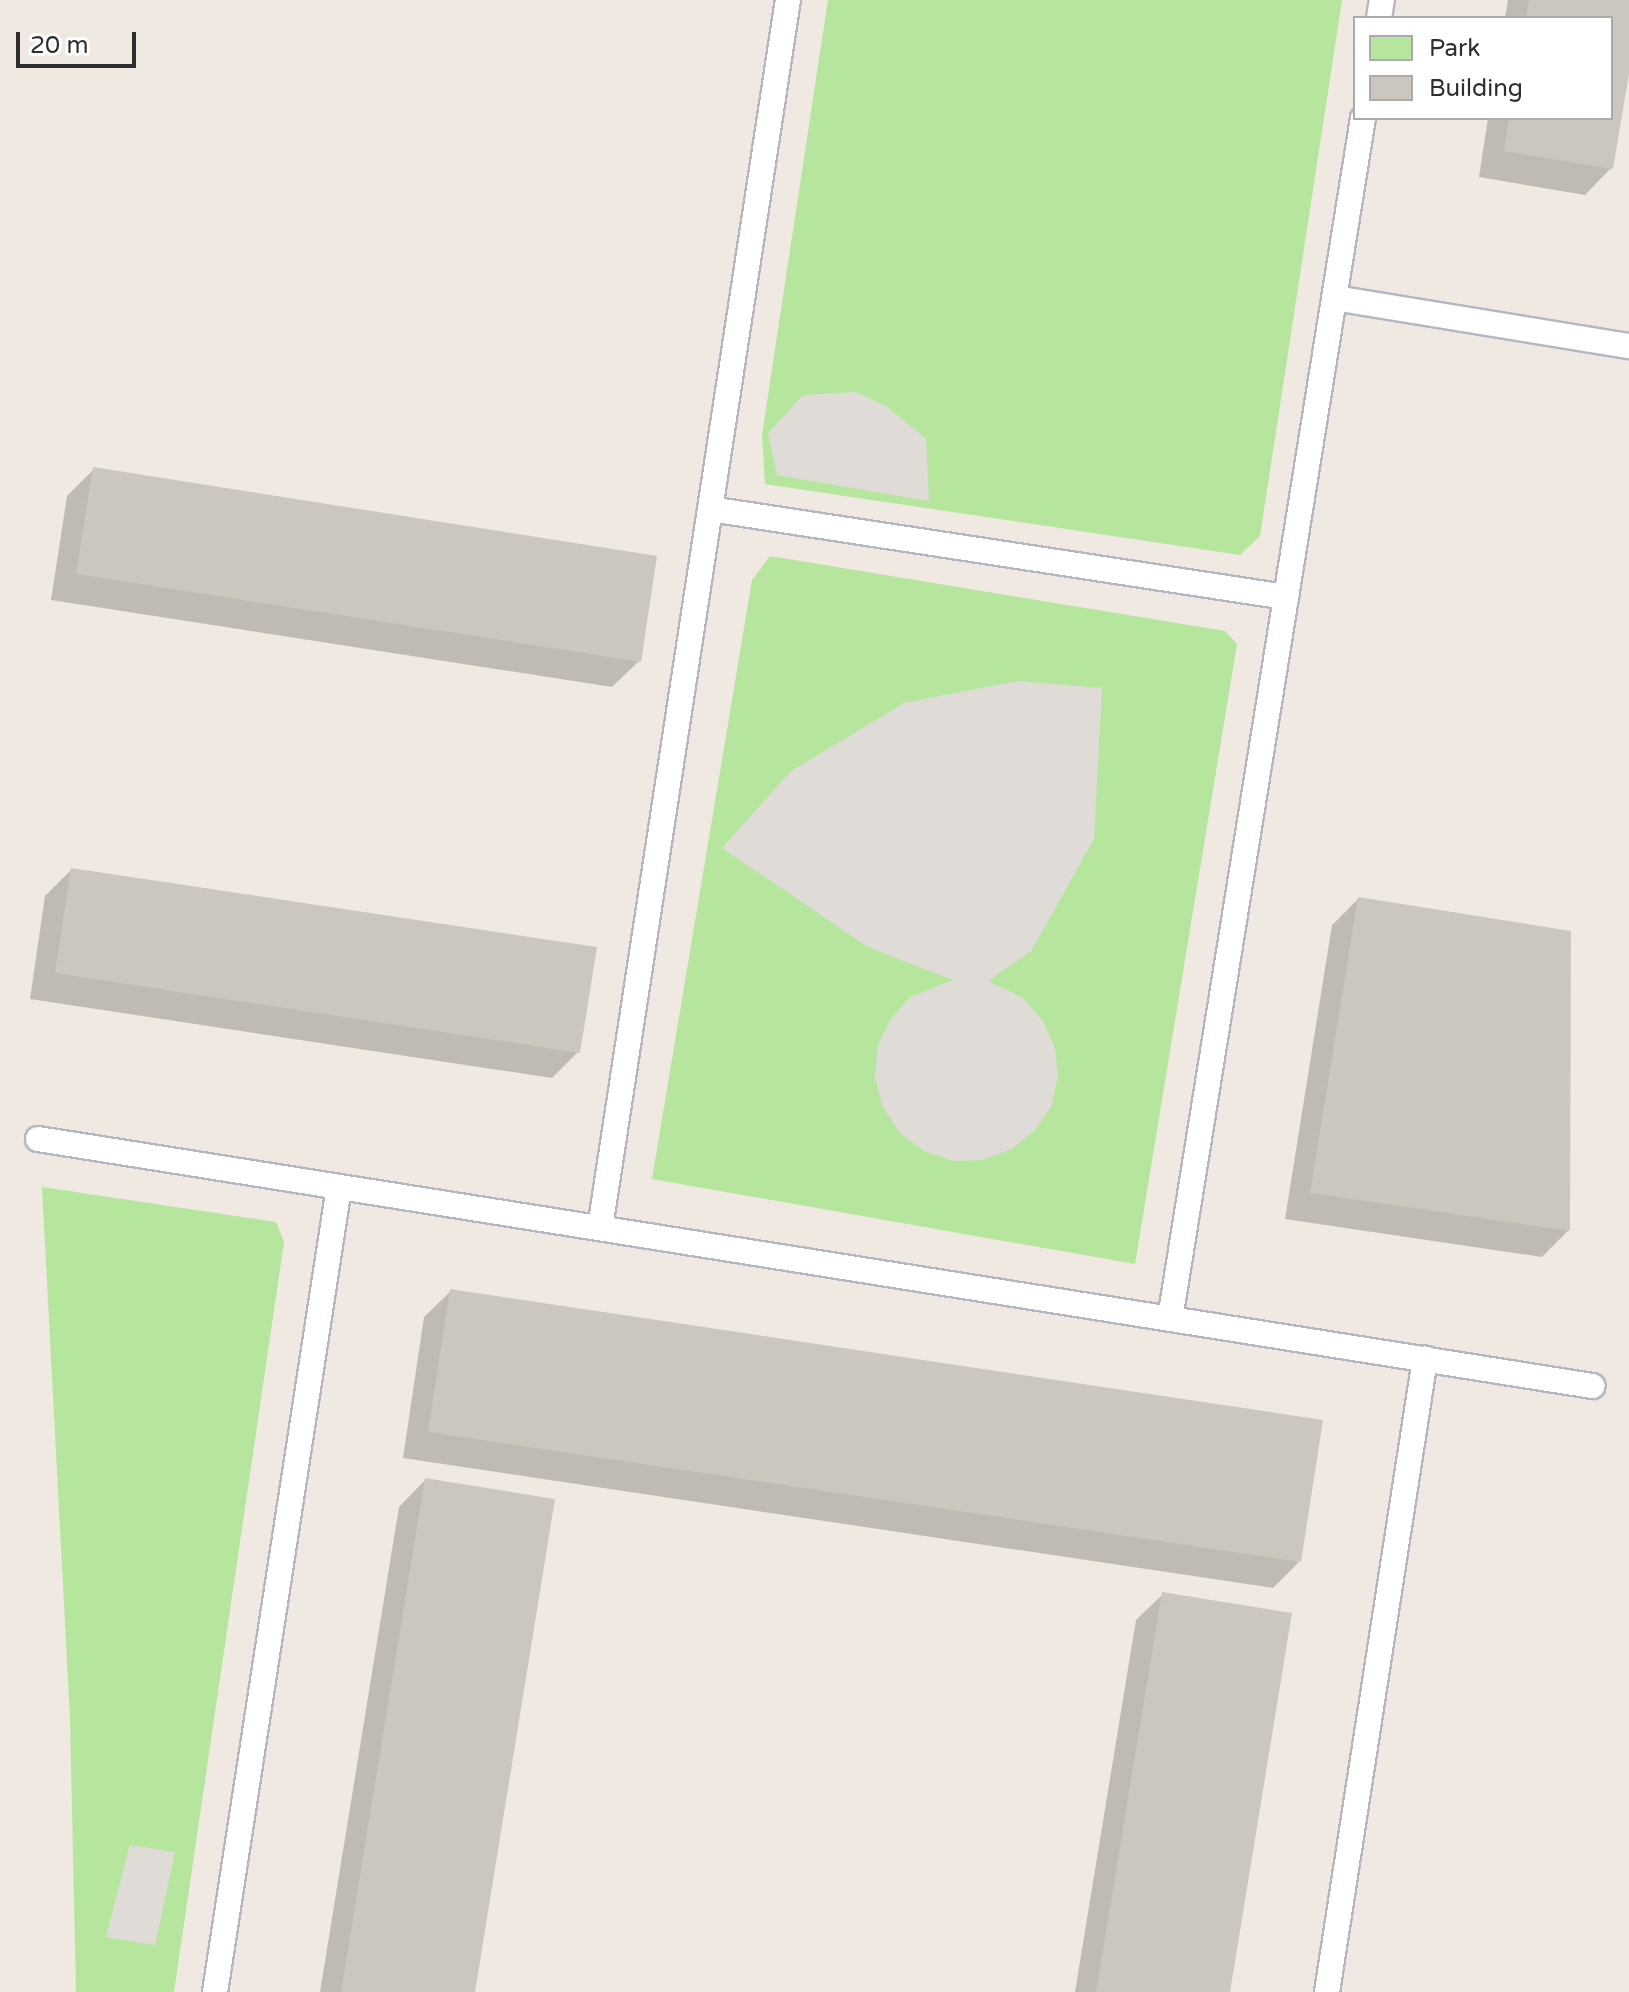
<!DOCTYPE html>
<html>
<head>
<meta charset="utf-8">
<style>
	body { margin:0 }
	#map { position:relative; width:1629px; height:1992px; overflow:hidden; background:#efe9e1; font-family:"Varela Round",sans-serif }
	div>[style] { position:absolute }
	.green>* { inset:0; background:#b6e59e }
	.plaza>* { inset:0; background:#dfdcd8 }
	.shadow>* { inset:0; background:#0003 }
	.building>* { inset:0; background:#cbc7bf }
	.roads { filter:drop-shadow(2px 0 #b4b7c1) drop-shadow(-2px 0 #b4b7c1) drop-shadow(0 2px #b4b7c1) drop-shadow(0 -2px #b4b7c1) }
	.lane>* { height:24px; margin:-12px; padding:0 12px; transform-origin:12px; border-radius:12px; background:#fff }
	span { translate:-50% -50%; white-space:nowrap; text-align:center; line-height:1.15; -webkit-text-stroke:7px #fff; paint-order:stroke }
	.legend { position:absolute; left:1353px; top:16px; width:260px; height:104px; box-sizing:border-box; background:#fff; border:2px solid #ababab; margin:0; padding:10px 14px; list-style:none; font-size:24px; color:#2e2e2e }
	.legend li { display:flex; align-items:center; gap:16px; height:40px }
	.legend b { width:40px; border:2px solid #ababab }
	.scale { position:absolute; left:16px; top:32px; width:120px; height:36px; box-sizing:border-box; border:4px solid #2e2e2e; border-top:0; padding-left:10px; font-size:24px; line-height:28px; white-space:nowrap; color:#2e2e2e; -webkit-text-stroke:6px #fff; paint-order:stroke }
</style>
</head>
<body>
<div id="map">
	<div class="green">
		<i style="clip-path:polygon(828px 0,1342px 0,1260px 536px,1240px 555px,765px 484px,762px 435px)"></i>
		<i style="clip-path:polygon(770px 556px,1225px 631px,1237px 644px,1135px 1264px,652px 1179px,752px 580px)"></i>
		<i style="clip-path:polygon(42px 1187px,276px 1222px,284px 1242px,174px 1992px,76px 1992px,70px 1718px)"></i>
	</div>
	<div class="plaza">
		<i style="clip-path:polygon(856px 392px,886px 406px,926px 439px,929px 501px,777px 475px,768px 433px,803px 395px)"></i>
		<i style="clip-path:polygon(1017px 681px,1102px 688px,1094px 839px,1031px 951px,988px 981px,1023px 998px,1043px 1021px,1055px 1048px,1058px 1077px,1051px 1107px,1034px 1131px,1011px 1149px,983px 1160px,953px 1161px,924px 1151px,900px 1133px,883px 1107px,875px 1078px,877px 1048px,890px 1020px,910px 997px,953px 980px,868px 947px,722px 848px,791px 771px,904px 703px)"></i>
		<i style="clip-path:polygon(130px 1845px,175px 1852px,155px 1945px,106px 1937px)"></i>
	</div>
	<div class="shadow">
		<i style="clip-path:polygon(1508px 0,1629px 0,1629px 61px,1611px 168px,1585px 195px,1479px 177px,1488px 118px,1611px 118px,1611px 18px,1505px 18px)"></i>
		<i style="clip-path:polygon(94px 469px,639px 661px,612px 687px,51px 600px,67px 496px)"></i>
		<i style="clip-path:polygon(71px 870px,578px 1052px,552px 1078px,30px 999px,45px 896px)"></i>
		<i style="clip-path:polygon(1358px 899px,1568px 1231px,1542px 1257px,1285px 1219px,1332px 925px)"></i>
		<i style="clip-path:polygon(451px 1291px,1299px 1562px,1273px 1588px,403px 1458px,424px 1317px)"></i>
		<i style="clip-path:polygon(425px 1480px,473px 1992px,320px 1992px,399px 1507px)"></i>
		<i style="clip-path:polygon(1163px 1594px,1228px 1992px,1075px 1992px,1136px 1620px)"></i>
	</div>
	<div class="building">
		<i style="clip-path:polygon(1529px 0,1629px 0,1629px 74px,1613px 169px,1504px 151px,1509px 118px,1611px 118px,1611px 18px,1526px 18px)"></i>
		<i style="clip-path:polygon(93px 467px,657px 556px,641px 662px,76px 574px)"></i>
		<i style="clip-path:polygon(71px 868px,597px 947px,580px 1053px,55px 973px)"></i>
		<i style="clip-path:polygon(1358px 897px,1571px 931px,1570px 1231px,1310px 1193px)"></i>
		<i style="clip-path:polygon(450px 1289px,1323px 1420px,1301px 1562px,428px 1432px)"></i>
		<i style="clip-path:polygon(425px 1478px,555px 1499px,475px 1992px,341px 1992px)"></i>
		<i style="clip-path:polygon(1162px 1592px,1292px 1613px,1230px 1992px,1096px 1992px)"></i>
	</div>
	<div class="roads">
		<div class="lane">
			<i style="left:1379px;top:18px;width:18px;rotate:-81deg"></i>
			<i style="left:1335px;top:298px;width:298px;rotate:9.3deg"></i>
			<i style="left:710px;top:509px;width:583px;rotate:8.69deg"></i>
			<i style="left:38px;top:1139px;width:1574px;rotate:9.03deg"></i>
			<i style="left:600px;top:1228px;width:1242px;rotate:-81.3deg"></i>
			<i style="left:1170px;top:1319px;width:1216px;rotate:-80.87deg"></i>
			<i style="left:215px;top:1992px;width:814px;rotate:-81.24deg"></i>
			<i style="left:1327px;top:1992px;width:641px;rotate:-81.2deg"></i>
		</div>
	</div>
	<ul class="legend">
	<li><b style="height:22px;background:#b6e59e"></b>Park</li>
	<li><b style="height:22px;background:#cbc7bf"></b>Building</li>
	</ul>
	<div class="scale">20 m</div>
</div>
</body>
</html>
